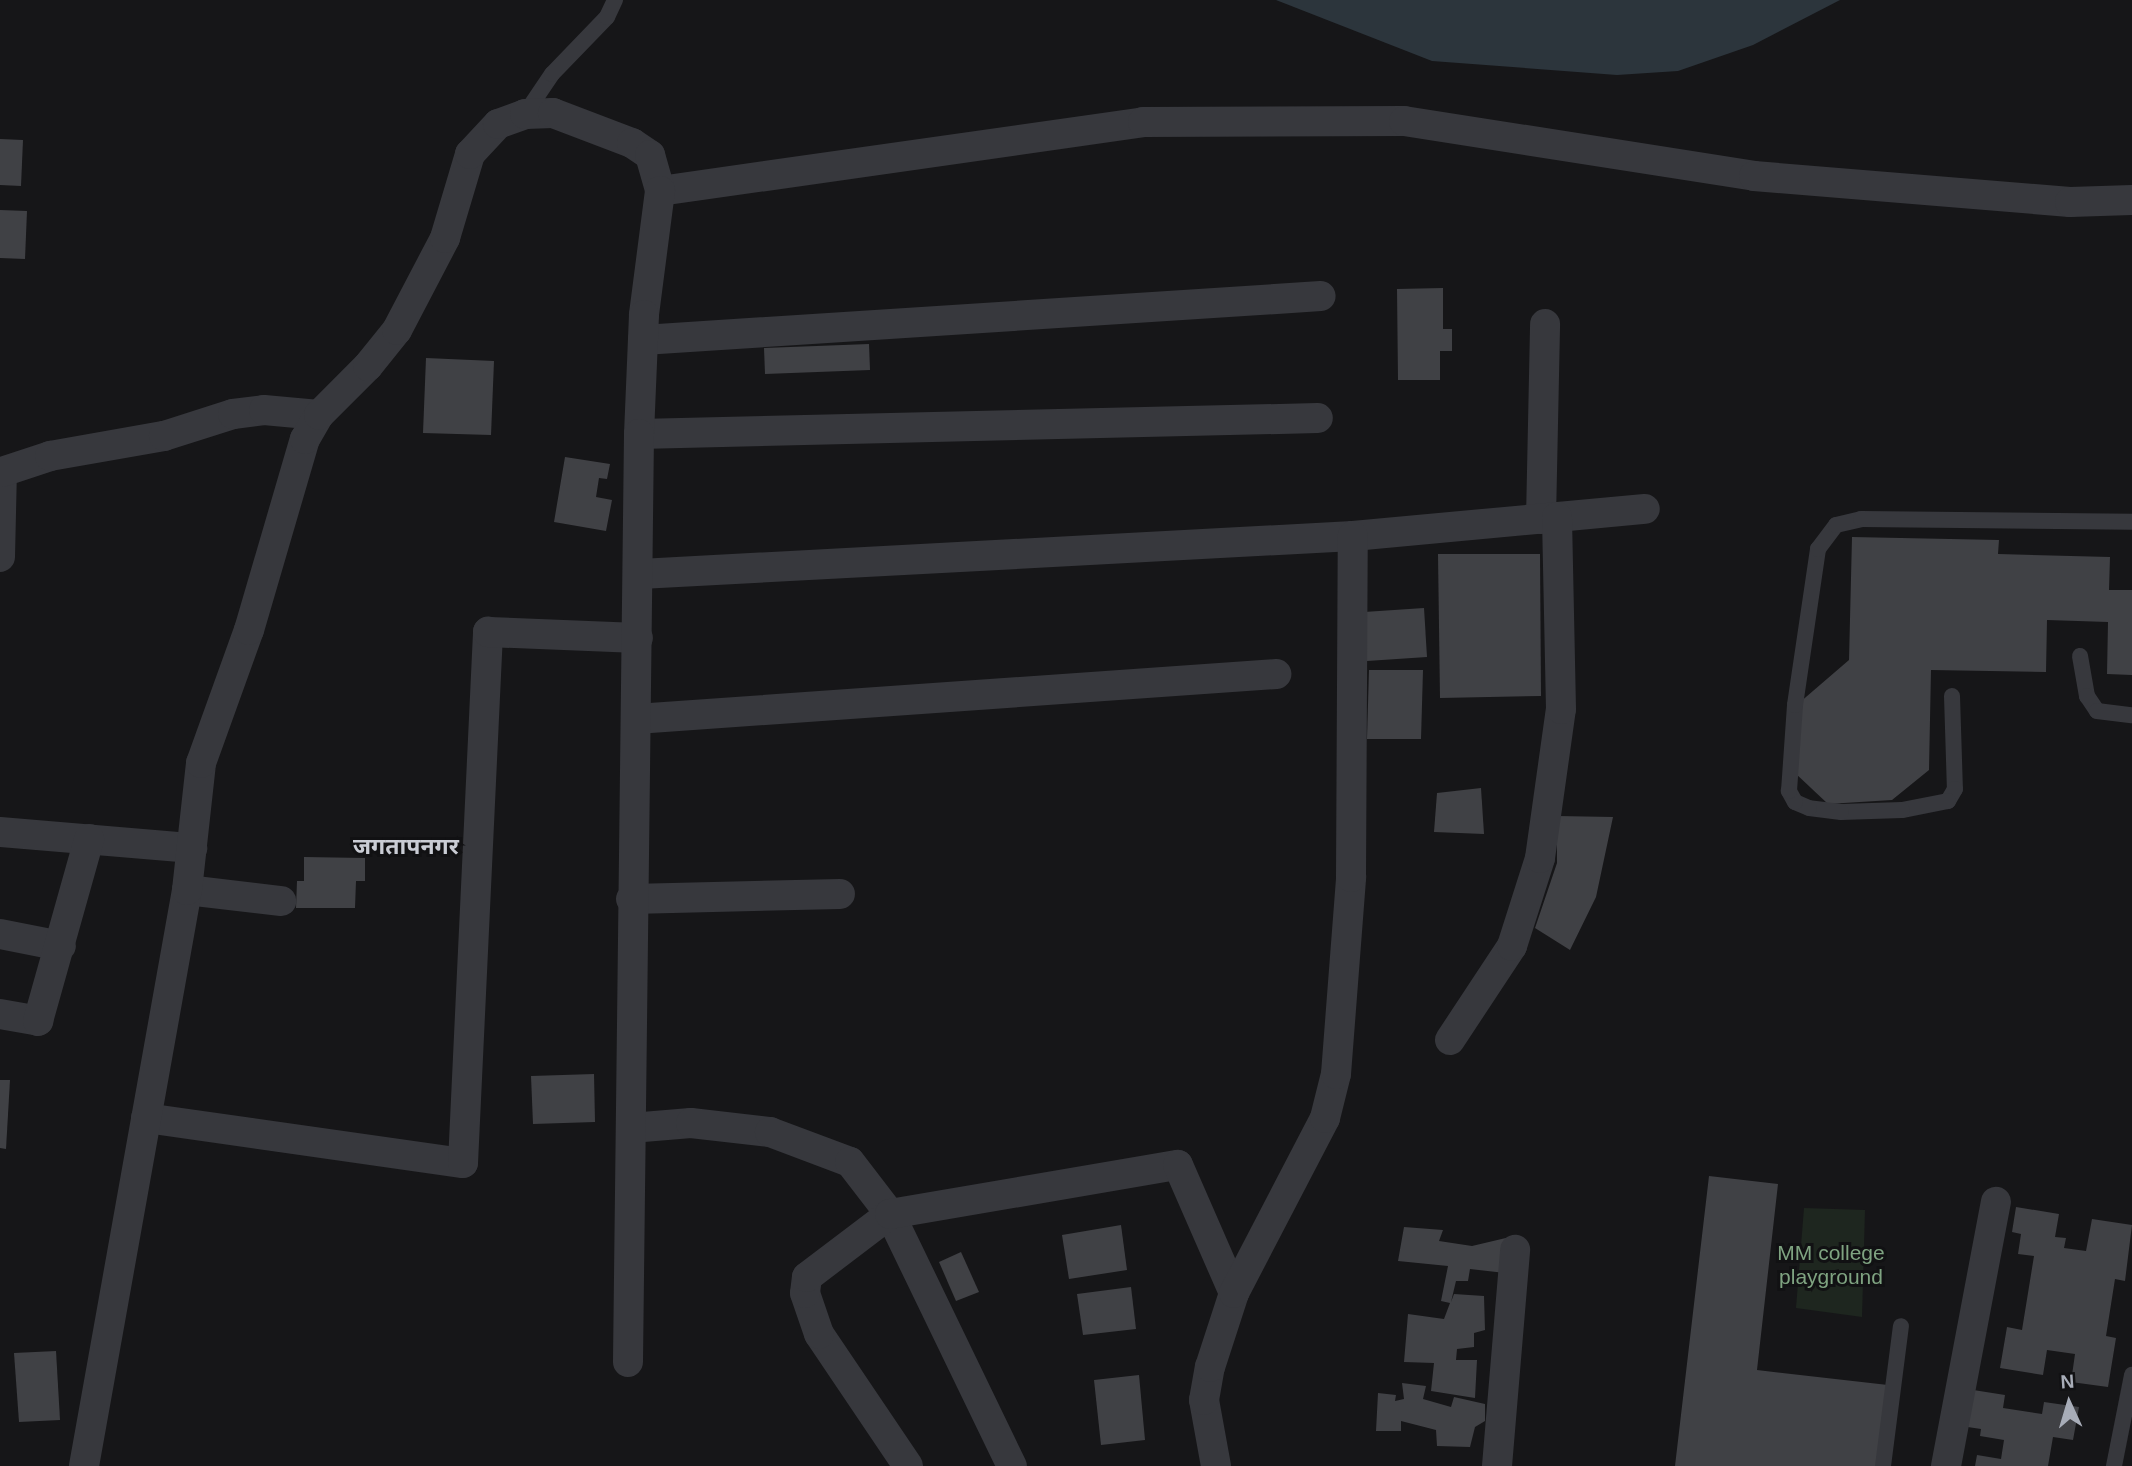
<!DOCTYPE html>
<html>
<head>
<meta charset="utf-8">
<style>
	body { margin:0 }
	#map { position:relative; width:2132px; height:1466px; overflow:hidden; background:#161618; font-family:Helvetica,"Noto Sans Devanagari",sans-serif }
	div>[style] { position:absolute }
	.green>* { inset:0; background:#1e261f }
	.water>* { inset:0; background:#2c353c }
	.building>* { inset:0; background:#404145 }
	.service>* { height:16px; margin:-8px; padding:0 8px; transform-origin:8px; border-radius:8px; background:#37383d }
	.minor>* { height:30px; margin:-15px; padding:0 15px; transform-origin:15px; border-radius:15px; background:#37383d }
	span { translate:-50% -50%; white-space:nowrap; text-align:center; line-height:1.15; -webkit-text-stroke:6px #111113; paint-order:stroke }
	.park-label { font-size:21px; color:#7fa381 }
	.neighbourhood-label { font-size:23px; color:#c9ccd4; font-weight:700 }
	.north { position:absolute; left:2034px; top:1368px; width:70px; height:70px; -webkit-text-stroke:5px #111113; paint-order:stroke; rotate:356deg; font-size:19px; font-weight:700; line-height:28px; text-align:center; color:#a8adb8 }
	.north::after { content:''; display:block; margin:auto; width:24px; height:32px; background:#a8adb8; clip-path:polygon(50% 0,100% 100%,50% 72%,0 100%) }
</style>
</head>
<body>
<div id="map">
	<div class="green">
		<i style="clip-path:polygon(1804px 1208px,1865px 1210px,1862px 1317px,1796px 1308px)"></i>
	</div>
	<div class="water">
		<i style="clip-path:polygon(1276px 0,1840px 0,1753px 45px,1678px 71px,1617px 75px,1432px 61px)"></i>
	</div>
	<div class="building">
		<i style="clip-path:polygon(0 139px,23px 140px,21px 186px,0 185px)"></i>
		<i style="clip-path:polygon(0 210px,27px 211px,25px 259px,0 258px)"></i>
		<i style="clip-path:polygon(1443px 288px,1443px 329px,1452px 329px,1452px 351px,1440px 351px,1440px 380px,1398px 380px,1397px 289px)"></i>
		<i style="clip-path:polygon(869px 344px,870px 370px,765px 374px,764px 348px)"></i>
		<i style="clip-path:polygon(426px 358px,494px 361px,491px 435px,423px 433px)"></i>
		<i style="clip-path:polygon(565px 457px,610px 464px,607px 479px,599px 478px,596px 497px,612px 500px,606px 531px,554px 522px)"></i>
		<i style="clip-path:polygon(1852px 537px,1999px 540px,1998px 554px,2110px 557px,2109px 590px,2132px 590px,2132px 675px,2107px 674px,2108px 622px,2047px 620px,2046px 672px,1931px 670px,1929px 770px,1892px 800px,1828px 804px,1794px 772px,1799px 703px,1849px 660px)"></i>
		<i style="clip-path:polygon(1438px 554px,1540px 554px,1541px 696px,1440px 698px)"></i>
		<i style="clip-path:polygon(1424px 608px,1427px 657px,1367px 661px,1364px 612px)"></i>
		<i style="clip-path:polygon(1369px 670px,1423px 670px,1421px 739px,1367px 739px)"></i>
		<i style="clip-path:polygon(1481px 788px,1484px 834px,1434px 832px,1437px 793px)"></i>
		<i style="clip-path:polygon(1557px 816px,1613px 817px,1596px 897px,1570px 950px,1535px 928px,1557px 863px)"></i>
		<i style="clip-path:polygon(304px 857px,365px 858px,365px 881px,356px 881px,355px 908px,296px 908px,297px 881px,304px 881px)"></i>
		<i style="clip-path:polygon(594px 1074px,595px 1122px,533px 1124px,531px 1076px)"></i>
		<i style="clip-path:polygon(0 1080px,10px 1080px,6px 1149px,0 1148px)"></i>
		<i style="clip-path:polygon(1709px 1176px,1778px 1184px,1757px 1370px,1888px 1385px,1878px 1466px,1675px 1466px)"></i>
		<i style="clip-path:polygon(2016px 1207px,2059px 1214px,2055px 1237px,2066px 1238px,2064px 1248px,2086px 1251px,2092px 1219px,2132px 1225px,2125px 1281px,2115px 1279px,2106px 1336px,2116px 1338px,2108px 1387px,2071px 1382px,2075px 1354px,2047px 1350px,2043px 1375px,2000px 1368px,2007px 1327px,2022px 1330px,2034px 1256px,2018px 1254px,2021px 1234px,2012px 1232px)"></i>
		<i style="clip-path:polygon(1121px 1225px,1127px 1270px,1069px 1279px,1062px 1235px)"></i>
		<i style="clip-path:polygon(1404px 1227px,1443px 1230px,1439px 1241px,1472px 1246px,1510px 1237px,1505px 1273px,1470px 1269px,1468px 1281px,1456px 1281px,1451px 1302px,1454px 1294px,1484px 1296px,1485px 1330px,1474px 1333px,1474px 1347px,1457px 1349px,1456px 1360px,1477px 1360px,1475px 1398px,1431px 1391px,1434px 1363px,1404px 1362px,1408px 1314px,1444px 1319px,1450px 1303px,1441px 1301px,1448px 1266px,1398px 1261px)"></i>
		<i style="clip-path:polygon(961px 1252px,979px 1292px,956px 1301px,939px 1262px)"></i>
		<i style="clip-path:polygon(1131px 1287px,1136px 1329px,1083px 1335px,1077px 1294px)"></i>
		<i style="clip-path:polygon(56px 1351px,60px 1420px,19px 1422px,14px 1353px)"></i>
		<i style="clip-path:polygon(1139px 1375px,1145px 1440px,1101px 1445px,1094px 1380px)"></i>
		<i style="clip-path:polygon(1402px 1383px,1426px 1386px,1423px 1399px,1451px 1407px,1454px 1397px,1485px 1404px,1485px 1421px,1475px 1427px,1470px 1447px,1437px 1446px,1436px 1430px,1401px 1421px,1401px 1431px,1376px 1431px,1378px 1393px,1396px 1395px,1395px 1401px,1404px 1399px)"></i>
		<i style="clip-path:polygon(1967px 1389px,2005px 1395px,2003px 1408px,2042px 1414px,2044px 1402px,2079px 1407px,2073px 1440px,2053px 1437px,2048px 1466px,1975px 1466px,1977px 1455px,2001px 1459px,2004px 1440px,1980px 1436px,1981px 1429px,1961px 1426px)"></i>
	</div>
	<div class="service">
		<i style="left:525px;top:114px;width:48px;rotate:-56deg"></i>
		<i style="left:552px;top:74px;width:79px;rotate:-46deg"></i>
		<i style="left:607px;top:17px;width:19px;rotate:-65deg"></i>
		<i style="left:2080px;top:656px;width:41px;rotate:80.1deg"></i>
		<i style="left:2087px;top:696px;width:18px;rotate:56deg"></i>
		<i style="left:2097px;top:711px;width:35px;rotate:7deg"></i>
		<i style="left:1952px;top:696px;width:93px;rotate:88.2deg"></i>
		<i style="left:1955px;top:789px;width:14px;rotate:120deg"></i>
		<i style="left:1948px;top:801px;width:47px;rotate:168.9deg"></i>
		<i style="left:1902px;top:810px;width:61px;rotate:178.1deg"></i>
		<i style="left:1841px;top:812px;width:32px;rotate:-173deg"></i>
		<i style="left:1809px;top:808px;width:15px;rotate:-157deg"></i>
		<i style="left:1795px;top:802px;width:13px;rotate:-119deg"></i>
		<i style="left:1789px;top:791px;width:86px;rotate:-86deg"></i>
		<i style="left:1795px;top:705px;width:158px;rotate:-81.6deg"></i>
		<i style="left:1818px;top:549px;width:30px;rotate:-53deg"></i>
		<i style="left:1836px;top:525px;width:26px;rotate:-13deg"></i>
		<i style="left:1861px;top:519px;width:271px;rotate:0.6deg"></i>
		<i style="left:1883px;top:1466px;width:141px;rotate:-82.7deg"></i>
		<i style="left:2114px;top:1466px;width:93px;rotate:-78.8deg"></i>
	</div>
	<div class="minor">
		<i style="left:660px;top:191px;width:488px;rotate:-8.1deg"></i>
		<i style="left:1143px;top:122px;width:261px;rotate:-0.2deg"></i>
		<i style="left:1404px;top:121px;width:354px;rotate:8.9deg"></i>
		<i style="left:1754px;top:176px;width:317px;rotate:4.7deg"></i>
		<i style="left:2070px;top:202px;width:62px;rotate:-1.8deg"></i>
		<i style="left:643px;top:340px;width:679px;rotate:-3.71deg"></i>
		<i style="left:639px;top:434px;width:679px;rotate:-1.35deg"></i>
		<i style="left:1541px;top:519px;width:195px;rotate:-88.8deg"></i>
		<i style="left:0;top:557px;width:85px;rotate:-88.7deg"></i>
		<i style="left:2px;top:472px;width:51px;rotate:-18.4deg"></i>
		<i style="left:50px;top:456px;width:116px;rotate:-10deg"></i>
		<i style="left:164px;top:436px;width:72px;rotate:-17.7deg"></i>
		<i style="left:233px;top:414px;width:31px;rotate:-7deg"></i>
		<i style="left:264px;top:410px;width:55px;rotate:5.2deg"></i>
		<i style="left:640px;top:574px;width:714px;rotate:-3.05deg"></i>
		<i style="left:1353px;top:536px;width:293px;rotate:-5.3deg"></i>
		<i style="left:636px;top:719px;width:642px;rotate:-4.02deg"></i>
		<i style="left:0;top:832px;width:193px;rotate:4.8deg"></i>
		<i style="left:187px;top:890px;width:95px;rotate:6.7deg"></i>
		<i style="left:631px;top:899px;width:209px;rotate:-1.4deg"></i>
		<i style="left:0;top:934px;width:62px;rotate:11.1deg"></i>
		<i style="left:0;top:1014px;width:39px;rotate:10deg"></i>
		<i style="left:38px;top:1021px;width:189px;rotate:-74.3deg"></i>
		<i style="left:1450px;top:1040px;width:113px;rotate:-56.6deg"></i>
		<i style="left:1512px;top:946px;width:92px;rotate:-72.3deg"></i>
		<i style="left:1540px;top:858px;width:150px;rotate:-82deg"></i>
		<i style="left:1561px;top:709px;width:192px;rotate:-91.2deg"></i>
		<i style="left:146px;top:1118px;width:320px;rotate:8.1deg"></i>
		<i style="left:463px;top:1163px;width:532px;rotate:-87.3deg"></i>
		<i style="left:488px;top:632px;width:150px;rotate:2.3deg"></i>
		<i style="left:631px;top:1128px;width:60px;rotate:-4.8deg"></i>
		<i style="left:691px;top:1123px;width:80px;rotate:6.5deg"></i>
		<i style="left:770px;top:1132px;width:85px;rotate:20.6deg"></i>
		<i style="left:850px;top:1162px;width:66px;rotate:52.4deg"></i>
		<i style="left:890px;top:1214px;width:280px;rotate:64.2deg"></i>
		<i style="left:84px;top:1466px;width:585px;rotate:-79.86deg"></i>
		<i style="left:187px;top:890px;width:128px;rotate:-83.7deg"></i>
		<i style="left:201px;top:763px;width:141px;rotate:-70.2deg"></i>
		<i style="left:249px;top:630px;width:199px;rotate:-73.7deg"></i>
		<i style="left:305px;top:439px;width:28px;rotate:-60deg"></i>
		<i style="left:319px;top:415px;width:69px;rotate:-45deg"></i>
		<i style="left:368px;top:366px;width:46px;rotate:-51.1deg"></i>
		<i style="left:397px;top:330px;width:104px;rotate:-62.4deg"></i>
		<i style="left:445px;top:238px;width:88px;rotate:-73.4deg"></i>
		<i style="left:470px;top:154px;width:41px;rotate:-47deg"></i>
		<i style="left:498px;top:124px;width:29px;rotate:-20deg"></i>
		<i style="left:525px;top:114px;width:28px;rotate:-2deg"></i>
		<i style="left:553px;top:113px;width:85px;rotate:20.8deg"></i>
		<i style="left:632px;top:143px;width:22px;rotate:34deg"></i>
		<i style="left:650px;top:155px;width:37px;rotate:74deg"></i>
		<i style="left:660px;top:191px;width:125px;rotate:97.4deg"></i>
		<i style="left:644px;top:315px;width:119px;rotate:92.4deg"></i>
		<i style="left:639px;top:434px;width:928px;rotate:90.68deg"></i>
		<i style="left:908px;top:1466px;width:159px;rotate:-124deg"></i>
		<i style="left:819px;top:1334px;width:43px;rotate:-108.9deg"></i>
		<i style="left:805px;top:1293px;width:16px;rotate:-83deg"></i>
		<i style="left:807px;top:1277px;width:104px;rotate:-37.2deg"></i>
		<i style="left:890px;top:1214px;width:292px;rotate:-9.7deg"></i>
		<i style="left:1178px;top:1165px;width:140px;rotate:66.4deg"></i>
		<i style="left:1216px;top:1466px;width:67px;rotate:-100.3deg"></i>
		<i style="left:1204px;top:1400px;width:34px;rotate:-80deg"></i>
		<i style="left:1210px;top:1367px;width:78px;rotate:-72deg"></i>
		<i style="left:1234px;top:1293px;width:197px;rotate:-62.5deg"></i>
		<i style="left:1325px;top:1118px;width:45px;rotate:-76deg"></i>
		<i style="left:1336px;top:1074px;width:198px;rotate:-85.6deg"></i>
		<i style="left:1351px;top:877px;width:341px;rotate:-89.7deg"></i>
		<i style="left:1497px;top:1466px;width:217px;rotate:-85.2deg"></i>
		<i style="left:1946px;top:1466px;width:269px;rotate:-79.3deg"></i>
	</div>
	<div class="park-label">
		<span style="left:1831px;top:1265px">MM college<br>playground</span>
	</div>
	<div class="neighbourhood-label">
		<span style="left:406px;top:846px">जगतापनगर</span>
	</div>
	<div class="north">N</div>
</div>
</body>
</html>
